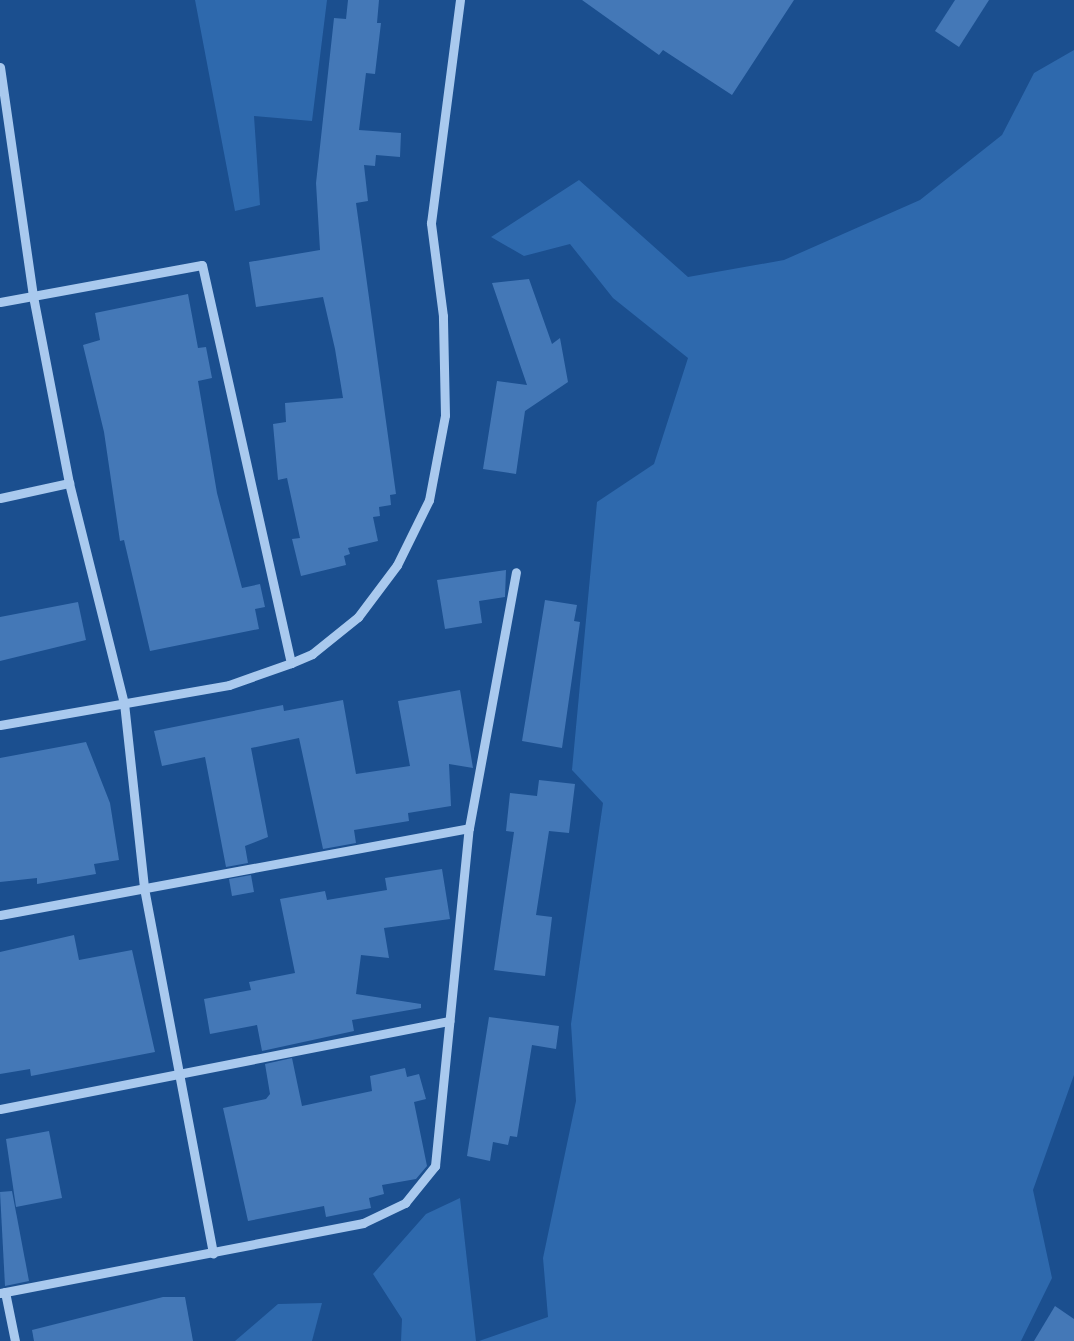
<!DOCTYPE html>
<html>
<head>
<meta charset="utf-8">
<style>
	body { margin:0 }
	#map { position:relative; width:1074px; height:1341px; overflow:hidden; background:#1b4f8f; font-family:"Archivo Narrow",sans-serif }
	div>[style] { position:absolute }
	.green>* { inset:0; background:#2e69ad }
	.building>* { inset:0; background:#4478b7 }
	.minor>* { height:9px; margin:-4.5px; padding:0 4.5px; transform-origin:4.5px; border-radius:4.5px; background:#a9c9ee }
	span { translate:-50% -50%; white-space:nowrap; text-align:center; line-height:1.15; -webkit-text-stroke:5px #1b4f8f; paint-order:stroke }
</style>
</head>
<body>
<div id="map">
	<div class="green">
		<i style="clip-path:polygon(195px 0,327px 0,312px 121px,254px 116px,260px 205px,235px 211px)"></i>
		<i style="clip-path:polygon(1074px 50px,1074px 1075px,1033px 1190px,1052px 1278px,1021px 1341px,479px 1341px,548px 1317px,543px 1258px,576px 1101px,571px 1024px,603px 803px,572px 770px,597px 502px,654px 464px,688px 358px,613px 298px,570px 244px,524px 256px,491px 237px,579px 180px,688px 277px,784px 260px,920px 200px,1002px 135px,1034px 73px)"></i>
		<i style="clip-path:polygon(460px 1198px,476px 1341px,401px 1341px,402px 1319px,373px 1274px,426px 1214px)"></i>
		<i style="clip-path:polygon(322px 1303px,312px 1341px,235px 1341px,278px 1304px)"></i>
	</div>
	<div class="building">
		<i style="clip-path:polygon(348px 0,379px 0,377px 23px,381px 23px,375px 74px,366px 73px,359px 130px,401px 133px,400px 157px,376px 155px,375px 166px,364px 165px,368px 201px,356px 203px,396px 494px,390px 495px,391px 505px,379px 507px,380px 516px,373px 517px,378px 541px,348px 548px,350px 554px,344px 556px,346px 565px,301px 576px,292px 539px,300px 538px,287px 478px,278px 480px,273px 424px,286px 422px,285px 403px,343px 398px,335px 349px,323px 297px,256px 307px,249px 262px,320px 250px,316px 183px,334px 18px,346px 19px)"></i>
		<i style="clip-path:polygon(582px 0,794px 0,732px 95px,663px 50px,659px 55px)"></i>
		<i style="clip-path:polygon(955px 0,989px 0,959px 47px,935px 31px)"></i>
		<i style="clip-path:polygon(529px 279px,552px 344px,560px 338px,568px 382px,525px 411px,516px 474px,483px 469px,497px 381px,527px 385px,492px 283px)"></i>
		<i style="clip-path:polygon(188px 294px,198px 348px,206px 347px,212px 378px,198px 381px,217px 493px,242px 588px,260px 584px,265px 607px,255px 609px,259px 629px,150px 651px,124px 540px,120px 541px,104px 432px,83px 345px,100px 340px,95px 313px)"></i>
		<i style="clip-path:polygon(506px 570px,505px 597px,479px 601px,482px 623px,445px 629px,437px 580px)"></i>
		<i style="clip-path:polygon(545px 600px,577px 605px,574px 621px,580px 622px,562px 748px,522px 741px)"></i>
		<i style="clip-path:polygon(78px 602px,86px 640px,0 661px,0 617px)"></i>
		<i style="clip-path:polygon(460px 690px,473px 768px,449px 764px,451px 806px,408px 813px,409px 821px,354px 830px,356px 843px,323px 849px,299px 738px,251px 748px,268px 837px,245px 846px,248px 863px,226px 867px,205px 757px,162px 766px,154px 731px,283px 705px,284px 711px,343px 700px,356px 774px,410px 766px,398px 701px)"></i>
		<i style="clip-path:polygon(86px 742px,110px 803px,119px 860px,94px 864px,96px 874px,37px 884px,37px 878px,0 882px,0 758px)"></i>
		<i style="clip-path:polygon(539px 780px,575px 784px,569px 833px,549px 831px,536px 915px,552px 917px,545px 976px,494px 970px,514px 832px,506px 831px,510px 793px,537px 796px)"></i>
		<i style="clip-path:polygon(442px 869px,450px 919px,384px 928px,389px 958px,361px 955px,356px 994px,421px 1004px,421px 1008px,352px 1020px,354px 1031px,262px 1051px,257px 1025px,210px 1034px,204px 999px,251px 990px,249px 982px,295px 973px,280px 899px,325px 891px,327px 900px,387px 890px,385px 878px)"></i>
		<i style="clip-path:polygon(251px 875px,254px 892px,232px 896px,229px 879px)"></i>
		<i style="clip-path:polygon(74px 935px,79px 960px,132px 950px,155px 1052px,31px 1076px,30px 1069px,0 1074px,0 952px)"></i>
		<i style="clip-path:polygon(489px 1017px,559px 1026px,556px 1049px,532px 1045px,517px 1137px,510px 1136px,508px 1145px,493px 1142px,490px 1161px,467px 1156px)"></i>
		<i style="clip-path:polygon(292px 1058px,302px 1106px,372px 1091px,370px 1076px,405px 1068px,407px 1077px,419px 1074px,426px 1099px,414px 1102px,427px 1166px,416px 1179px,382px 1185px,384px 1194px,369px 1198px,371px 1208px,326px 1217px,324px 1206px,248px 1221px,223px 1108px,266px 1099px,270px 1094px,265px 1064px)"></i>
		<i style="clip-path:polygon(49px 1131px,62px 1198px,16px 1207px,6px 1139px)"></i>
		<i style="clip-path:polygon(12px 1191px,29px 1281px,5px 1286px,0 1192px)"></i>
		<i style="clip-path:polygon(163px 1297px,185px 1297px,193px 1341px,34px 1341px,32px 1330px)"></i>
		<i style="clip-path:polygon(1055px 1306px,1074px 1319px,1074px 1341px,1034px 1341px)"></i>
	</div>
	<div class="minor">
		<i style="left:0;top:67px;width:231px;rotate:81.8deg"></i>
		<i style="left:33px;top:296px;width:190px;rotate:79.1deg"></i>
		<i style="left:69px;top:483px;width:227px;rotate:76deg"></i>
		<i style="left:124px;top:703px;width:186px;rotate:83.8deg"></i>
		<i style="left:144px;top:888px;width:372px;rotate:79.3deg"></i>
		<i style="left:0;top:302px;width:205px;rotate:-10.4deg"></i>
		<i style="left:202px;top:265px;width:408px;rotate:77.4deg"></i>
		<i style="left:0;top:498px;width:71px;rotate:-12.3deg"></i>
		<i style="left:0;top:725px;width:232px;rotate:-9.9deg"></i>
		<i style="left:229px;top:685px;width:66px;rotate:-19.5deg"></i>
		<i style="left:291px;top:663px;width:23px;rotate:-23deg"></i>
		<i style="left:312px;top:654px;width:59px;rotate:-38.8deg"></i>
		<i style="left:358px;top:617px;width:65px;rotate:-53.1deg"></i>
		<i style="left:397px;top:565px;width:72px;rotate:-63.8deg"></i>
		<i style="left:429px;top:500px;width:86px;rotate:-79.3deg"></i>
		<i style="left:445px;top:415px;width:99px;rotate:-91.2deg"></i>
		<i style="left:443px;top:316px;width:94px;rotate:-97.4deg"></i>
		<i style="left:431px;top:223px;width:225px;rotate:-82.6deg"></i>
		<i style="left:0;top:915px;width:477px;rotate:-10.5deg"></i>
		<i style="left:0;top:1109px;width:458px;rotate:-11.1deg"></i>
		<i style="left:5px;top:1292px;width:50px;rotate:78.5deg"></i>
		<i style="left:0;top:1293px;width:370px;rotate:-10.9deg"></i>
		<i style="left:363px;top:1223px;width:47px;rotate:-25.5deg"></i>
		<i style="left:405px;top:1203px;width:48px;rotate:-51deg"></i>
		<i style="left:435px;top:1166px;width:340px;rotate:-84.3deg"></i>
		<i style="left:469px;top:828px;width:260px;rotate:-79.6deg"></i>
	</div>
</div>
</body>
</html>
